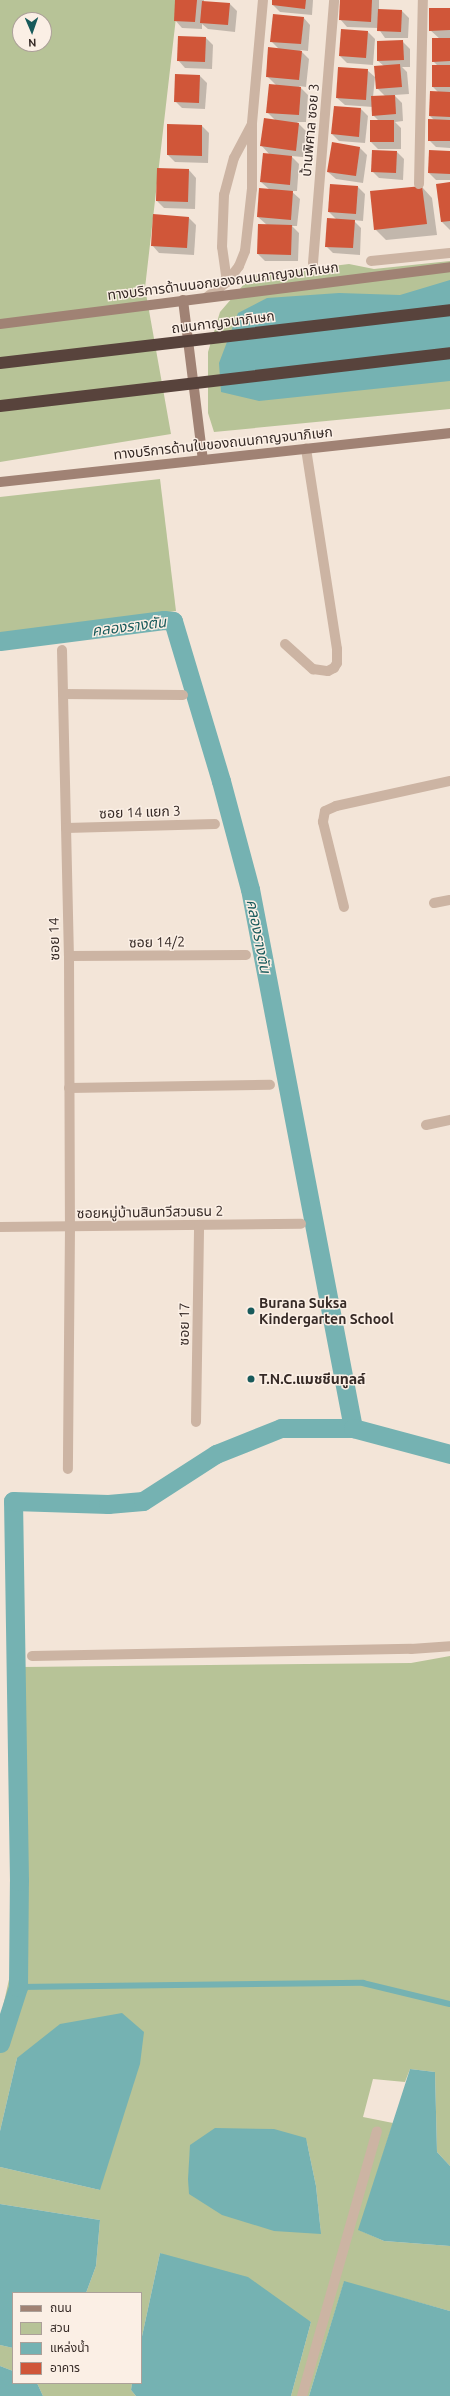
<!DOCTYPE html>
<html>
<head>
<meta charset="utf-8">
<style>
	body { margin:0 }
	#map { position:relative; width:450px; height:2396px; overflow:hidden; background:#f3e5d8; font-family:Ubuntu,"Noto Sans Thai",sans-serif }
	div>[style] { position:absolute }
	.green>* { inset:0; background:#b7c397 }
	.water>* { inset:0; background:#75b2b2 }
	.shadow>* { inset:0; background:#0003 }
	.stream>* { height:5.5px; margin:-2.75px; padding:0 2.75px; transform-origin:2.75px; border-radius:2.75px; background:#75b2b2 }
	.canal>* { height:19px; margin:-9.5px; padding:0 9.5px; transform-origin:9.5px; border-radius:9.5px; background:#75b2b2 }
	.building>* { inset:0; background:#d05639 }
	.minor>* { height:10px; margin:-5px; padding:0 5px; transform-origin:5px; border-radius:5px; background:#ccb4a3 }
	.secondary>* { height:10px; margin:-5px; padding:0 5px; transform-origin:5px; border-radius:5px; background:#a08274 }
	.motorway-bridge>* { height:12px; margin:-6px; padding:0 6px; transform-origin:6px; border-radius:6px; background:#58433c }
	.dots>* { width:11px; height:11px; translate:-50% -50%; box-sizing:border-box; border:2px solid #fbefe5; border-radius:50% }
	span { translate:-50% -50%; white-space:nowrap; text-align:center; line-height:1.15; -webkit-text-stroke:3px #fbefe5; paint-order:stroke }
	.street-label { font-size:14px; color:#362a26 }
	.poi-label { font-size:14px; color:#362a26; font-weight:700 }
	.left { translate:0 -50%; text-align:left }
	.water-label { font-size:15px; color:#185a5b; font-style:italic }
	.legend { position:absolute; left:12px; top:2292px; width:130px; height:92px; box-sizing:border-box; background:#fbefe5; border:1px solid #aca099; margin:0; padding:5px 7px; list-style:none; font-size:12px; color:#362a26 }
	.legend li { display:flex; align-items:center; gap:8px; height:20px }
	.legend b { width:20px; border:1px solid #aca099 }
	.north { position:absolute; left:12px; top:12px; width:40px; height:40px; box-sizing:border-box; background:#fbefe5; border:1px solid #aca099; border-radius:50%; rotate:178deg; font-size:11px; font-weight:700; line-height:16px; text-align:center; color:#362a26 }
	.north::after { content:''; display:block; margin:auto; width:14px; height:18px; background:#185a5b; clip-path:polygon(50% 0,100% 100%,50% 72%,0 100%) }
</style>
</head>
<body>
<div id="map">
	<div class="green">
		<i style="clip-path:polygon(evenodd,0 0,178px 0,145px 288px,171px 434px,0 462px,0 0,20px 20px,44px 20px,44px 44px,20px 44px,20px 20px)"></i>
		<i style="clip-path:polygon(450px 261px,450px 409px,214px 432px,208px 413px,208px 352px,220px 312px,251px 276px,349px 264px,374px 269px)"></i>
		<i style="clip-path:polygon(160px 479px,176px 611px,0 636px,0 497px)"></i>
		<i style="clip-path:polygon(evenodd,450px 1656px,450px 2166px,437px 2152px,435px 2072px,410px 2069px,405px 2082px,373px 2079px,363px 2117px,393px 2123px,359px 2230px,384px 2241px,450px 2246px,450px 2311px,344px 2282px,309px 2396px,291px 2396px,311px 2322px,160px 2253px,141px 2341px,141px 2293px,86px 2293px,96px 2266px,100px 2220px,0 2204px,0 2167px,100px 2190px,17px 2058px,0 2131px,0 2020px,10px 1975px,26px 1976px,22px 1667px,411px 1663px,450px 1656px,306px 2138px,316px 2186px,321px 2234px,306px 2138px)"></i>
		<i style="clip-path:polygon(0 2345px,13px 2348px,13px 2371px,0 2366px)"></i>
		<i style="clip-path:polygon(37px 2383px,132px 2383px,131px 2390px,136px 2396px,43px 2396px)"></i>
	</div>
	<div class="water">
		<i style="clip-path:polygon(450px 280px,450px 381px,259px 401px,221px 392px,219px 363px,238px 313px,267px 298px,339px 293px,400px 295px)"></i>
		<i style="clip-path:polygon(122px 2013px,144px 2032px,140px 2064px,100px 2190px,0 2167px,0 2131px,17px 2058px,60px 2024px)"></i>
		<i style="clip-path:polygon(410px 2069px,435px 2072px,437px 2152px,450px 2166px,450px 2246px,384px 2241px,358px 2230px)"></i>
		<i style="clip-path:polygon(215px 2128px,274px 2129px,306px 2138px,316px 2186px,321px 2234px,274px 2231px,222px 2215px,189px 2194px,188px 2179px,190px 2145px)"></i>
		<i style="clip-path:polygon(0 2204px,100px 2220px,96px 2266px,86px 2293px,13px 2293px,13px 2348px,0 2345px)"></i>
		<i style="clip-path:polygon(160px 2253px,248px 2277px,311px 2322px,291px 2396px,136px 2396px,131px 2390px,132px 2383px,141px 2383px,141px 2341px)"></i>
		<i style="clip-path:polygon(344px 2281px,450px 2311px,450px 2396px,309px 2396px)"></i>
		<i style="clip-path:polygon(0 2366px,13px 2371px,13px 2383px,37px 2383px,43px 2396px,0 2396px)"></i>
	</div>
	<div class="shadow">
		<i style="clip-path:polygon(176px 0,204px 0,204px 2px,230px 4px,237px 11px,235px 32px,208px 29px,202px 24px,202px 29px,182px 28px,175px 20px)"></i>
		<i style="clip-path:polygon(273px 0,313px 0,312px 15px,280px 12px,273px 5px)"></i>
		<i style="clip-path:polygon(341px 0,379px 0,379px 10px,402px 11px,409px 18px,408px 38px,385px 38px,378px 28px,347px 27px,340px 19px)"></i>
		<i style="clip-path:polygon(450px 9px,450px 148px,436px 147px,429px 140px,434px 120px,430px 116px,438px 92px,433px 87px,438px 66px,433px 61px,440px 39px,430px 30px)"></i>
		<i style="clip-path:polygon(303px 17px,310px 25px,308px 51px,300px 50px,309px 59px,306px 87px,299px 86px,308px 95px,306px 122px,297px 122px,306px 131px,303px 157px,291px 156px,299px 164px,297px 191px,291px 191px,300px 199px,297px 226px,292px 226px,299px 233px,298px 261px,265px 261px,258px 254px,267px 225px,258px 217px,270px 190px,261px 182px,270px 155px,261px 145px,275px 120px,267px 112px,276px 85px,267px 76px,280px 50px,271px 41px)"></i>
		<i style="clip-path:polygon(368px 32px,375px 39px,373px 65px,347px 63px,340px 56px)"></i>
		<i style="clip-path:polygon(206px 38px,213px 45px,212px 69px,185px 68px,178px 60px)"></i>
		<i style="clip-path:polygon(402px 41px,410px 49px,410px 67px,402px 67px,407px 72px,409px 94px,394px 95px,402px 103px,403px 121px,395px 122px,401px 128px,401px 149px,378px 149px,371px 142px,379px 121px,373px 115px,373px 107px,345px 105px,337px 98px,367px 70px,375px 77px,373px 97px,385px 96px,377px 88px,384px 66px,378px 61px)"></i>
		<i style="clip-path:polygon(200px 76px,207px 83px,205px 109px,182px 108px,175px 101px)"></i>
		<i style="clip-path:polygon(361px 109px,368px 116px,365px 143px,339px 141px,332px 134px)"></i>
		<i style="clip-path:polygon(202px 126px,209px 133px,208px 163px,175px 162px,168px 155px)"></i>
		<i style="clip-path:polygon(360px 148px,367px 155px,363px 183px,336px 179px,328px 172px)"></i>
		<i style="clip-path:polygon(397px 152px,404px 159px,403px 180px,379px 178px,372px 171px)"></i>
		<i style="clip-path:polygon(450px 152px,450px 180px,436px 180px,429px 173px)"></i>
		<i style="clip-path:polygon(189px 170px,196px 178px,195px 209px,164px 208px,157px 201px)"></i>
		<i style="clip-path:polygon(450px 183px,450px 230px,441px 221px)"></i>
		<i style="clip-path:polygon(358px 187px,365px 194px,363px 221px,353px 220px,361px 228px,360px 255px,333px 253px,326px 246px,337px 220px,329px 212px)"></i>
		<i style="clip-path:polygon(422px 187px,432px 198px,437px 235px,386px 240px,375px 229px)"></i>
		<i style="clip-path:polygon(154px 215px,189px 218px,196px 225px,194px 255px,159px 253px,152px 245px)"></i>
	</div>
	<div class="stream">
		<i style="left:18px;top:1987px;width:345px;rotate:-0.7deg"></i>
		<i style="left:363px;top:1983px;width:89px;rotate:13.6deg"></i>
	</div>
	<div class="canal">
		<i style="left:0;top:641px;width:165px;rotate:-7.3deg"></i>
		<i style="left:164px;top:620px;width:9px;rotate:6deg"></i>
		<i style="left:173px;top:621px;width:167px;rotate:73.3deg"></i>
		<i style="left:221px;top:781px;width:112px;rotate:75deg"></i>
		<i style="left:250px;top:889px;width:549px;rotate:79.18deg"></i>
		<i style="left:0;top:2043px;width:59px;rotate:-72.2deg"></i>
		<i style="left:18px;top:1987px;width:106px;rotate:-89.5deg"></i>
		<i style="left:19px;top:1881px;width:380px;rotate:-90.9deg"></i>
		<i style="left:13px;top:1501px;width:95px;rotate:1.8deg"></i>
		<i style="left:108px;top:1504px;width:35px;rotate:-5deg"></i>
		<i style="left:143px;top:1501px;width:87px;rotate:-32.8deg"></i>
		<i style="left:216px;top:1454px;width:70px;rotate:-21.8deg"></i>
		<i style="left:281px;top:1428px;width:72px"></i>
		<i style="left:353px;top:1428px;width:100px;rotate:15deg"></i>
	</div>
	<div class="building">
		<i style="clip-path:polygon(175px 0,197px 0,195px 22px,174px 21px)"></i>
		<i style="clip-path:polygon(272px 0,306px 0,305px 9px,272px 5px)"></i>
		<i style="clip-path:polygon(340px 0,372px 0,371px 22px,339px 20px)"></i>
		<i style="clip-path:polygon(202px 1px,230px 3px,228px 25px,200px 23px)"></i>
		<i style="clip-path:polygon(429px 8px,450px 8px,450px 30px,429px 31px)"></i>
		<i style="clip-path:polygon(378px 9px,402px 10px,401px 32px,377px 31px)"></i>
		<i style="clip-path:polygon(273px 14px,304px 17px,301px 44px,270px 42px)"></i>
		<i style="clip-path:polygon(341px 29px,368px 31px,366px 58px,339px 56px)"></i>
		<i style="clip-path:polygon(178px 36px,206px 37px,205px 62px,177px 61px)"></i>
		<i style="clip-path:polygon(432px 38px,450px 38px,450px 61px,432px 62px)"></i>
		<i style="clip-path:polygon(403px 40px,404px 60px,377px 61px,377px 41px)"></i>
		<i style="clip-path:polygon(268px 47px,302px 51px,299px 80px,266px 77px)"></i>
		<i style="clip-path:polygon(400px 64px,402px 87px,376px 89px,374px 66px)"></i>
		<i style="clip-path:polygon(432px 65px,450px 65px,450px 87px,432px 87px)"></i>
		<i style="clip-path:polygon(338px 67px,368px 69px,366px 100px,336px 98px)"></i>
		<i style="clip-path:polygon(175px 74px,200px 75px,199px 103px,174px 102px)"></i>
		<i style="clip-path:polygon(269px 84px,301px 87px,299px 115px,266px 113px)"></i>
		<i style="clip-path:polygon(430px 91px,450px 92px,450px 117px,429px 116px)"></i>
		<i style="clip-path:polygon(395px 95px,396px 114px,372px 116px,371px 96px)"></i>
		<i style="clip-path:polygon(334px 106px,361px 108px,359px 137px,331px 134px)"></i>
		<i style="clip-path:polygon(264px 118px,299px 123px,296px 151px,260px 146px)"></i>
		<i style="clip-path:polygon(428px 119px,450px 120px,450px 141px,428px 141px)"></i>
		<i style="clip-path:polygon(370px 120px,394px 120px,394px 142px,370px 142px)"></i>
		<i style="clip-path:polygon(167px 124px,202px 125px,202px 156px,167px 155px)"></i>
		<i style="clip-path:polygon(332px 142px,360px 147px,356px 176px,327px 172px)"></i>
		<i style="clip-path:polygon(372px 150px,397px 151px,396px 173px,371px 172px)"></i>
		<i style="clip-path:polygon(429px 150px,450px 151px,450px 174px,428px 173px)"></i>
		<i style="clip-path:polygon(263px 153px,292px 156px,290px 185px,260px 182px)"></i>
		<i style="clip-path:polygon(157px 168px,189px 169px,188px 202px,156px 201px)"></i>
		<i style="clip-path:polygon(450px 182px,450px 221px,441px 222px,436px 184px)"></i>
		<i style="clip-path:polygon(330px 184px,358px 186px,356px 214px,328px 212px)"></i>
		<i style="clip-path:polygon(422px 186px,427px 224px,374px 230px,370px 191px)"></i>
		<i style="clip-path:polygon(259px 188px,293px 191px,291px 220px,257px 217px)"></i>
		<i style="clip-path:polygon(153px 214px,189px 217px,187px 248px,151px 246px)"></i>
		<i style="clip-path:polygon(327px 218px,355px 220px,353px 248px,325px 247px)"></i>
		<i style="clip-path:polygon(258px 224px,292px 225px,291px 255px,257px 254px)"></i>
	</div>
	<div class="minor">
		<i style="left:419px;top:184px;width:184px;rotate:-88.8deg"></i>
		<i style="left:371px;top:261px;width:79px;rotate:-5.8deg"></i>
		<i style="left:313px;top:263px;width:264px;rotate:-85.4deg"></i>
		<i style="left:227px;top:282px;width:35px;rotate:-98deg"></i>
		<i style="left:222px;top:247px;width:52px;rotate:-87.8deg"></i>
		<i style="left:224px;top:195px;width:38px;rotate:-75deg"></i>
		<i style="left:234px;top:158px;width:38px;rotate:-62deg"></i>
		<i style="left:207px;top:297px;width:25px;rotate:-37deg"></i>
		<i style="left:227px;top:282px;width:20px;rotate:-53deg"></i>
		<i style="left:239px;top:266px;width:16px;rotate:-68deg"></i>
		<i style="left:245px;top:251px;width:62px;rotate:-83.6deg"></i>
		<i style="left:252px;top:189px;width:66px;rotate:-90deg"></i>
		<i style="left:252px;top:123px;width:123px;rotate:-84.9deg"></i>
		<i style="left:285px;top:644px;width:38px;rotate:42deg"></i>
		<i style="left:313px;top:669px;width:15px;rotate:8deg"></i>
		<i style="left:328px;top:671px;width:7px;rotate:-27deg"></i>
		<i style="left:334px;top:668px;width:6px;rotate:-59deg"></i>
		<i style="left:337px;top:663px;width:14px;rotate:-90deg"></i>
		<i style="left:337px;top:649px;width:203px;rotate:-98.8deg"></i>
		<i style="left:62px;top:650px;width:306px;rotate:88.7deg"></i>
		<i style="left:69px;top:956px;width:271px;rotate:89.8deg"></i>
		<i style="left:70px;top:1227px;width:242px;rotate:90.5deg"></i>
		<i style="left:63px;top:694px;width:120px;rotate:0.5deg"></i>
		<i style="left:66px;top:828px;width:149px;rotate:-1.5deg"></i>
		<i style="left:434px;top:903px;width:16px;rotate:-11deg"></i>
		<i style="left:344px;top:907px;width:88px;rotate:-103.9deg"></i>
		<i style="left:323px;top:822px;width:11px;rotate:-80deg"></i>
		<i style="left:325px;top:811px;width:12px;rotate:-24deg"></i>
		<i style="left:336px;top:806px;width:117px;rotate:-12.4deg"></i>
		<i style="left:69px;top:956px;width:177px;rotate:-0.3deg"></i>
		<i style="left:69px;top:1088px;width:201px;rotate:-0.9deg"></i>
		<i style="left:426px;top:1125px;width:25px;rotate:-12deg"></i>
		<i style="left:0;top:1227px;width:301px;rotate:-0.6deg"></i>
		<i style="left:196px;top:1422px;width:197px;rotate:-89.1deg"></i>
		<i style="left:32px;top:1656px;width:379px;rotate:-1.1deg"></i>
		<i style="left:411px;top:1649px;width:39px;rotate:-4deg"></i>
		<i style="left:302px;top:2396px;width:275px;rotate:-74.2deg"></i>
	</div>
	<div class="secondary">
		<i style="left:183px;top:300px;width:161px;rotate:82.9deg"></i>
		<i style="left:0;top:324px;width:454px;rotate:-7.2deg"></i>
		<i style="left:0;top:482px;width:453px;rotate:-6.2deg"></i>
	</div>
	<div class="motorway-bridge">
		<i style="left:0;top:363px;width:453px;rotate:-6.7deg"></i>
		<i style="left:0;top:406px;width:453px;rotate:-6.7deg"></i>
	</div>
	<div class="dots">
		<i style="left:251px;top:1311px;background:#185a5b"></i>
		<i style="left:251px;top:1379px;background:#185a5b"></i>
	</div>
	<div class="street-label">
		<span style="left:310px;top:130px;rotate:-85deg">บ้านพิศาล ซอย 3</span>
		<span style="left:223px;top:281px;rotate:-7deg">ทางบริการด้านนอกของถนนกาญจนาภิเษก</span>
		<span style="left:223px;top:322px;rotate:-7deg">ถนนกาญจนาภิเษก</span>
		<span style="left:223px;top:443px;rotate:-6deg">ทางบริการด้านในของถนนกาญจนาภิเษก</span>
		<span style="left:140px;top:812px;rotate:-2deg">ซอย 14 แยก 3</span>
		<span style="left:54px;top:939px;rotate:-91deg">ซอย 14</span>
		<span style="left:157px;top:942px;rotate:-1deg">ซอย 14/2</span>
		<span style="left:150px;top:1212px;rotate:-1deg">ซอยหมู่บ้านสินทวีสวนธน 2</span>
		<span style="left:184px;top:1324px;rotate:-89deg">ซอย 17</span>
	</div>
	<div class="poi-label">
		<span class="left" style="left:259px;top:1311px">Burana Suksa<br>Kindergarten School</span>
		<span class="left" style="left:259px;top:1379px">T.N.C.แมชชีนทูลล์</span>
	</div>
	<div class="water-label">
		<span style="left:129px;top:626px;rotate:-7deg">คลองรางตัน</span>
		<span style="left:259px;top:936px;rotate:79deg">คลองรางตัน</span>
	</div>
	<ul class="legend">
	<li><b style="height:5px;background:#a08274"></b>ถนน</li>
	<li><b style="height:11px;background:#b7c397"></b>สวน</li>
	<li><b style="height:11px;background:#75b2b2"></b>แหล่งน้ำ</li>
	<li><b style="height:11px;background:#d05639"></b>อาคาร</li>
	</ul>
	<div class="north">N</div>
</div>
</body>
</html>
